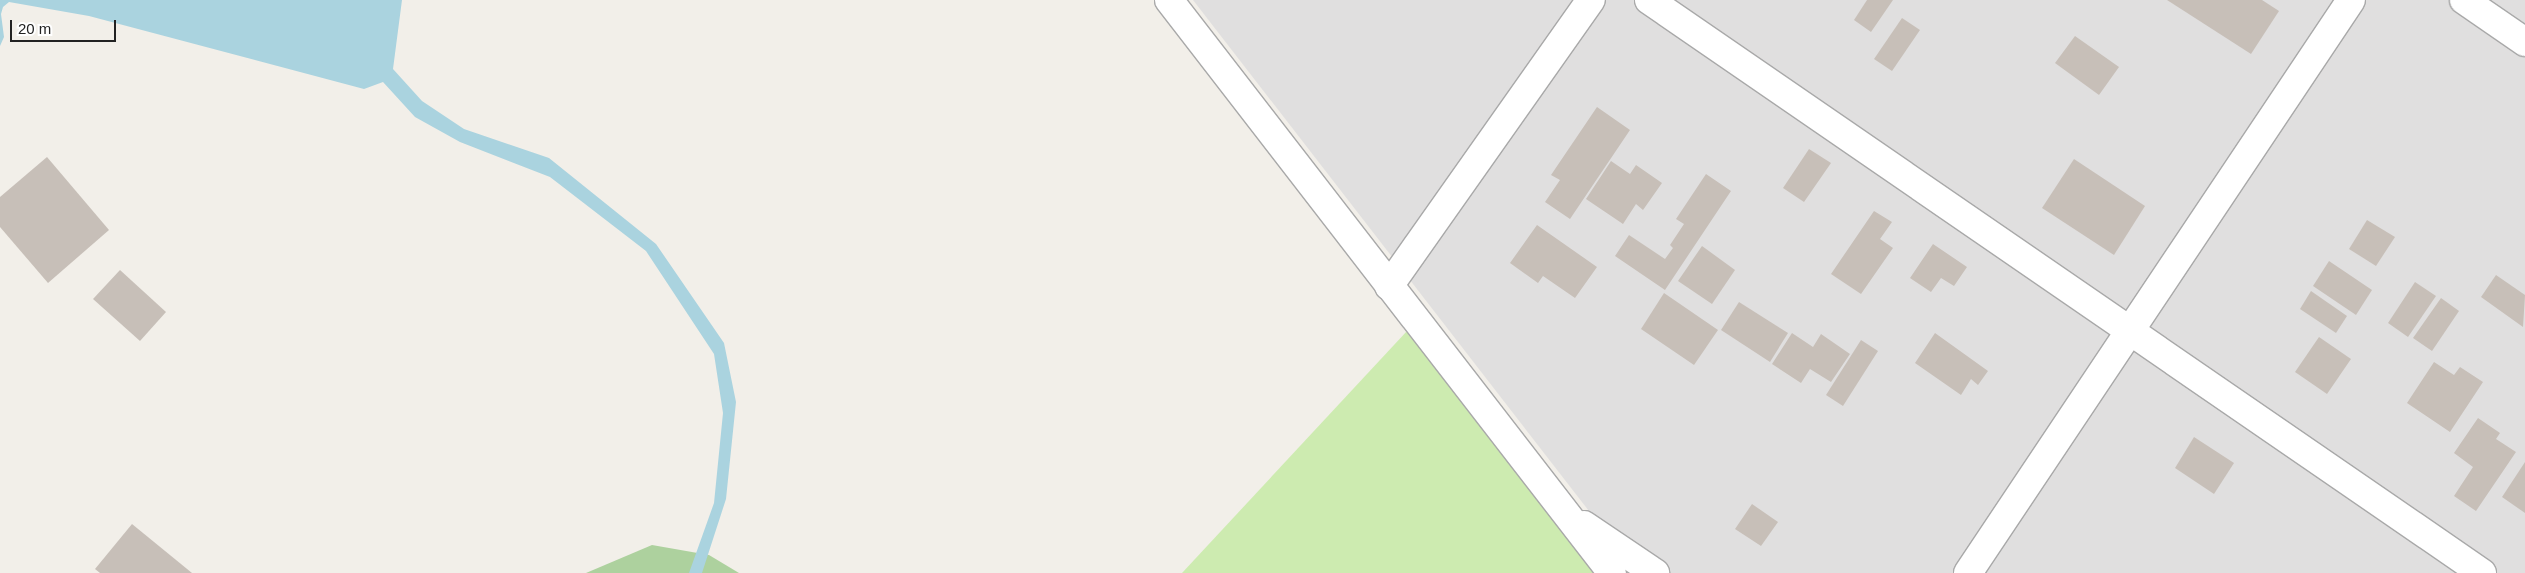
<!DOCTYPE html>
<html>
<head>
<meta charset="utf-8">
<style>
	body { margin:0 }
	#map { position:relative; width:2525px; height:573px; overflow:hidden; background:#f2efe9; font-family:Helvetica,sans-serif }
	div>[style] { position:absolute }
	.residential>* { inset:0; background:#e0dfdf }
	.grass>* { inset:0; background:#cdebb0 }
	.forest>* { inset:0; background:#add19e }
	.water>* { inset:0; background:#aad3df }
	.building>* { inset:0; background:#c7bfb8 }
	.roads { filter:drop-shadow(1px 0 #a9a9a9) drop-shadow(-1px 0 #a9a9a9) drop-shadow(0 1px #a9a9a9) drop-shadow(0 -1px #a9a9a9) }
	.minor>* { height:28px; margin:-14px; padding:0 14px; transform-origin:14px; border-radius:14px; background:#fff }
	span { translate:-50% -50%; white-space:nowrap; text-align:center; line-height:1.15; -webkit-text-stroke:5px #fff; paint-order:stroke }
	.scale { position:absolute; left:10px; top:20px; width:106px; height:22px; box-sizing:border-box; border:2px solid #222; border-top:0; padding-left:6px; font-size:15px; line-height:18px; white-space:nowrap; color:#222; -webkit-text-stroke:4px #fff; paint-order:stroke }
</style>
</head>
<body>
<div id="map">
	<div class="residential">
		<i style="clip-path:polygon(1193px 0,2525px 0,2525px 573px,1637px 573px)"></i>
	</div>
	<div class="grass">
		<i style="clip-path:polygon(1407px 331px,1595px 573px,1182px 573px)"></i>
	</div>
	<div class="forest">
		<i style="clip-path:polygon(652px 545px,709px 555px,739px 573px,586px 573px)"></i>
	</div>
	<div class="water">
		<i style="clip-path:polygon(0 0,402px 0,393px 69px,422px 101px,464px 129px,549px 158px,656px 244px,724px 343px,736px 402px,726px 499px,702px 573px,689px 573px,714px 503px,723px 413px,714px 354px,646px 251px,550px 177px,460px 142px,415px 117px,383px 82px,364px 89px,89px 16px,9px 2px,3px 7px,1px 14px,4px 37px,0 46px)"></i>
	</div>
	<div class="building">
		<i style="clip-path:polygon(1867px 0,1893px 0,1871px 32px,1854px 20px)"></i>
		<i style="clip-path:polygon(2167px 0,2262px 0,2279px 11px,2251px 54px)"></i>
		<i style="clip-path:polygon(1902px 18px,1920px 30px,1892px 71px,1874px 59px)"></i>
		<i style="clip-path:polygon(2075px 36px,2119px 67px,2099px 95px,2055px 63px)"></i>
		<i style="clip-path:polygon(1597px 107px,1630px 130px,1570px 219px,1545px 202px,1560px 180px,1551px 175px)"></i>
		<i style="clip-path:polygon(1809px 149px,1831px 163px,1804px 202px,1783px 188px)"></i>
		<i style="clip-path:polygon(47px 157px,109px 230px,48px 283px,0 227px,0 197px)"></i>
		<i style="clip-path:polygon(2074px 159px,2145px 206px,2114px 255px,2042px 208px)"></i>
		<i style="clip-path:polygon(1611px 161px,1630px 174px,1636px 165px,1662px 183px,1643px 210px,1636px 204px,1623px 224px,1586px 199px)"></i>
		<i style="clip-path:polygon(1706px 174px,1731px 191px,1665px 290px,1615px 256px,1629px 235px,1665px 259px,1673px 248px,1670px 245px,1684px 224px,1676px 219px)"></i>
		<i style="clip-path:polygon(1874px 211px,1892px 222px,1880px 239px,1893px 248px,1861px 294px,1831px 274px)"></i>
		<i style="clip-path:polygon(2367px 220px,2395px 237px,2376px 266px,2349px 249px)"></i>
		<i style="clip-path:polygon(1537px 225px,1597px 267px,1575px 298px,1543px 276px,1538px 283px,1510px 263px)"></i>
		<i style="clip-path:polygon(1933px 244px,1967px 267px,1954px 286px,1941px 278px,1931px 292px,1910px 278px)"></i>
		<i style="clip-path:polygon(1702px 246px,1735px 270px,1712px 304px,1678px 281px)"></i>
		<i style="clip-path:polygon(2329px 261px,2372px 290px,2356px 315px,2313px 286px)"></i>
		<i style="clip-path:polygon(120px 270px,166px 312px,140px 341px,93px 299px)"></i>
		<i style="clip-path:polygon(2496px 275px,2525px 295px,2523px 327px,2481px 297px)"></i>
		<i style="clip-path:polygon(2415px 282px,2436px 296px,2408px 337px,2388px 323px)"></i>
		<i style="clip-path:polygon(2311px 291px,2347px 316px,2336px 333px,2300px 309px)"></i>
		<i style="clip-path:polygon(1664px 293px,1718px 330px,1694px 365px,1641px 329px)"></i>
		<i style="clip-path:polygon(2441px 298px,2459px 311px,2432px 351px,2413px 338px)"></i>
		<i style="clip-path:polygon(1739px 302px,1788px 333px,1770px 362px,1721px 330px)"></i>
		<i style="clip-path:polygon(1792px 333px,1813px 347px,1821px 334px,1850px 354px,1831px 382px,1810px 369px,1801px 383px,1772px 364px)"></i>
		<i style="clip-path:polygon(1935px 333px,1988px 371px,1978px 385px,1971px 379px,1961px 395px,1915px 363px)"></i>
		<i style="clip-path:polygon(2319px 337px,2351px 359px,2327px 394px,2295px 372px)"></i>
		<i style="clip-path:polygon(1861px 340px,1878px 351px,1843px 406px,1826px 395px)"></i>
		<i style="clip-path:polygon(2434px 362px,2454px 375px,2460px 367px,2483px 382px,2450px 432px,2407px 403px)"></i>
		<i style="clip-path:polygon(2478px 418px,2500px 433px,2496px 439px,2516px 452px,2476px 511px,2454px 496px,2473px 467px,2454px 453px)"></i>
		<i style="clip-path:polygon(2194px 437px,2234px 463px,2214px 494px,2175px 468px)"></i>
		<i style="clip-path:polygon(2525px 462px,2525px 513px,2502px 497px)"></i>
		<i style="clip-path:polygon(1752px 504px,1778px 522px,1761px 546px,1735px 529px)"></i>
		<i style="clip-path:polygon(132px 524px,192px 573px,100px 573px,95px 569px)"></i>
	</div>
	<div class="roads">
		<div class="minor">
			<i style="left:1169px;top:0;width:724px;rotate:52.29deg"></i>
			<i style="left:1649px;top:0;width:1011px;rotate:34.52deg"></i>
			<i style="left:2464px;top:0;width:74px;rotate:34.5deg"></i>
			<i style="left:1389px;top:286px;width:350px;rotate:-54.8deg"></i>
			<i style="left:1584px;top:525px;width:86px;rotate:34.1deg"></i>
			<i style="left:1968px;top:573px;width:689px;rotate:-56.24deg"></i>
		</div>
	</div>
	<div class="scale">20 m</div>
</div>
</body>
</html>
